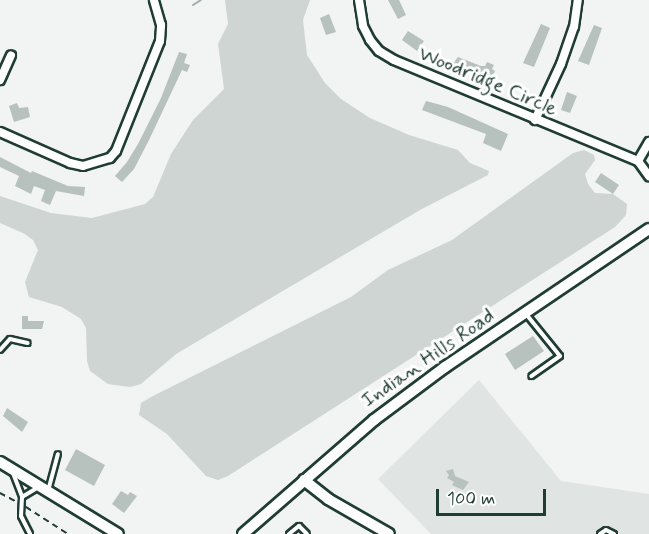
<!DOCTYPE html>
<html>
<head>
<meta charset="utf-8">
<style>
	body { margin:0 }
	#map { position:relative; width:649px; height:534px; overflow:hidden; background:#f2f3f3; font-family:Mynerve,sans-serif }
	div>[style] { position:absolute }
	.built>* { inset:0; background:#e0e4e3 }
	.green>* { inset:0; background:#ced5d3 }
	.stream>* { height:2px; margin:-1px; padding:0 1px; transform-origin:1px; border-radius:1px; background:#a1adaa }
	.building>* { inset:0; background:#b7c1bd }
	.path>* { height:1.5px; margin-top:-0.75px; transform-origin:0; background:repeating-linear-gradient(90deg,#1f3d34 0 6px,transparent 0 10.5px) }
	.roads { filter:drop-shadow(2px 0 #1f3d34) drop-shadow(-2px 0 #1f3d34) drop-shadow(0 2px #1f3d34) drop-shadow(0 -2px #1f3d34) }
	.service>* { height:4px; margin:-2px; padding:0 2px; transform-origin:2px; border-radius:2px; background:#fff }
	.minor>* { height:8px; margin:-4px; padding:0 4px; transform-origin:4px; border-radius:4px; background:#fff }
	.tertiary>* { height:10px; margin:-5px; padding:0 5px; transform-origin:5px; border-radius:5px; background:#fff }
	span { translate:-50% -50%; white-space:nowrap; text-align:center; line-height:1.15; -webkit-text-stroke:6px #fff; paint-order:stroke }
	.street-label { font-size:21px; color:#1f3d34 }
	.scale { position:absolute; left:436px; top:489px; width:110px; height:27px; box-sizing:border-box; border:3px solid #1f3d34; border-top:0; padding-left:8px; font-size:18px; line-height:21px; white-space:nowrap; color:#1f3d34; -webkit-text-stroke:4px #fff; paint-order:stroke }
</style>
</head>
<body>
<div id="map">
	<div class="built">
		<i style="clip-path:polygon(479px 380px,561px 481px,649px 494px,649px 534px,431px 534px,378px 479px)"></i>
	</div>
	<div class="green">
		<i style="clip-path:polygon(225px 0,310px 0,303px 20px,307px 55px,325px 83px,341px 99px,370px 118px,409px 135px,458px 150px,470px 163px,489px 171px,488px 175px,420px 210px,176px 354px,141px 384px,130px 387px,108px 384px,90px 371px,87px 361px,86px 328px,81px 319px,62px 307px,29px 297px,25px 282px,38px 250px,33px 240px,25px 234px,0 223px,0 196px,51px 213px,92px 218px,145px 204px,153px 197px,171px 154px,193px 120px,224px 89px,218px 44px,228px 24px)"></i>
		<i style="clip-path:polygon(584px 150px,594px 155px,595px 160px,585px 174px,588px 184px,595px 193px,613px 194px,627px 204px,626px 215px,615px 227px,228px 476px,218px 480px,206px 476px,167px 434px,139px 415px,141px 403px,151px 397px,351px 297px,388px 270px,452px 240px,573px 153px)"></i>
	</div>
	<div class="stream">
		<i style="left:193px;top:5px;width:9px;rotate:-32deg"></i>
	</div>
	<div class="building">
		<i style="clip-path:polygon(388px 0,399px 0,406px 15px,398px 19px)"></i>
		<i style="clip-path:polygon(329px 14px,336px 32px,326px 35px,320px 18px)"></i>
		<i style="clip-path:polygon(541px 24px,550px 28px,534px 67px,523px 63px)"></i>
		<i style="clip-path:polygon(594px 25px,602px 28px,589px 65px,578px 61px)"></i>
		<i style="clip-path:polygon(408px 31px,424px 41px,417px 51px,402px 40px)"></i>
		<i style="clip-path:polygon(179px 52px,187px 54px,184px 63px,190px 65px,187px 72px,182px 70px,149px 140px,134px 169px,122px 182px,115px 176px,127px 162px,138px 144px,161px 98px)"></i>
		<i style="clip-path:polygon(458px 57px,481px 66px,485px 66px,487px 62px,494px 65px,492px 69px,495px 71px,490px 81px,453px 64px)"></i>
		<i style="clip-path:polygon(567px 92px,577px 96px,570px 113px,561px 110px)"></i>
		<i style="clip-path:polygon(426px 101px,448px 107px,508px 134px,501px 151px,483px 143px,486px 134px,422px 110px)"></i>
		<i style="clip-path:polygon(17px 103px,19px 108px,28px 107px,30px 117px,14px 122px,9px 106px)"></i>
		<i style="clip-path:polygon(0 157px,31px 173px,32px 171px,68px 186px,85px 187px,84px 196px,56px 191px,50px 205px,41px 201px,45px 190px,34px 186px,31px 194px,15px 186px,19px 176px,0 167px)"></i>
		<i style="clip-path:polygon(601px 173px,619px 185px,613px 194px,595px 182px)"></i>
		<i style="clip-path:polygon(22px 316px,28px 316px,28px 321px,44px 321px,42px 329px,22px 329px)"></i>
		<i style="clip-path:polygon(533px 336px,544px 351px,515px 370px,505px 354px)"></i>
		<i style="clip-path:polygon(7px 408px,28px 422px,22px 432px,3px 416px)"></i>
		<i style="clip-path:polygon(76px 449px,105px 465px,94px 486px,65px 470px)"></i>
		<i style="clip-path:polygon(453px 469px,455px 476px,469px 482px,463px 490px,452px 485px,454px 482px,447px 478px,449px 475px,446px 471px)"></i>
		<i style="clip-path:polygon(121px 491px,128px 495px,130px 492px,137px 496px,124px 513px,112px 504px)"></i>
	</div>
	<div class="path">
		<i style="left:0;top:493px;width:19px;rotate:28deg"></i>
		<i style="left:26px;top:507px;width:50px;rotate:32.7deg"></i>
	</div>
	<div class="roads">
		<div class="service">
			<i style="left:526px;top:314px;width:54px;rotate:51deg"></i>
			<i style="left:560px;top:356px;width:35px;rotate:145deg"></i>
			<i style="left:0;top:350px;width:15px;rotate:-48deg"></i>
			<i style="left:10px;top:339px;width:18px;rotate:13deg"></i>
			<i style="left:13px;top:473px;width:26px;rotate:69deg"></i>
			<i style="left:22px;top:497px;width:19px;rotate:93deg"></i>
			<i style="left:21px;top:516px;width:20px;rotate:63deg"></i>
			<i style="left:48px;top:491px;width:38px;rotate:-75deg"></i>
			<i style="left:22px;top:497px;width:17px;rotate:-31deg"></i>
			<i style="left:289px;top:534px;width:13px;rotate:-39deg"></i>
			<i style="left:299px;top:526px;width:11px;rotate:45deg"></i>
			<i style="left:600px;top:534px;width:7px;rotate:-34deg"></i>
			<i style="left:606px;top:530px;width:9px;rotate:27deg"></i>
		</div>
		<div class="minor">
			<i style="left:359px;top:0;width:26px;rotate:81deg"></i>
			<i style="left:363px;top:26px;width:16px;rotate:63deg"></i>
			<i style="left:370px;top:40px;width:14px;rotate:51deg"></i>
			<i style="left:379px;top:51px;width:17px;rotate:31deg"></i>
			<i style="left:394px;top:60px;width:264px;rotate:22.5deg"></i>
			<i style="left:638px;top:161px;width:19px;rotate:54deg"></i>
			<i style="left:0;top:80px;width:27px;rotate:-66deg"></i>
			<i style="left:535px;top:120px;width:62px;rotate:-65.1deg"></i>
			<i style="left:561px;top:64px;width:39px;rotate:-71deg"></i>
			<i style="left:574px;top:27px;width:27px;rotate:-82deg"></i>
			<i style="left:0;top:132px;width:77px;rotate:23.9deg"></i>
			<i style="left:70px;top:163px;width:13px;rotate:13deg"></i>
			<i style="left:83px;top:166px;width:28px;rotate:-17deg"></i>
			<i style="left:110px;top:158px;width:9px;rotate:-49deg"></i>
			<i style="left:116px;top:151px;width:118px;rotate:-68.2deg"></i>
			<i style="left:160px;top:41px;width:16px;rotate:-86deg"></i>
			<i style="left:161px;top:25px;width:26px;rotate:-106deg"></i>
			<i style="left:638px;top:161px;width:22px;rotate:-60deg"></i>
		</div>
		<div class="tertiary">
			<i style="left:0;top:462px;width:138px;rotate:31.4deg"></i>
			<i style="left:304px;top:480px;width:31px;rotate:38deg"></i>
			<i style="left:328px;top:499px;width:70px;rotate:29.8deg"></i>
			<i style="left:243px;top:534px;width:174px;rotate:-41deg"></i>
			<i style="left:374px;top:420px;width:89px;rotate:-36.7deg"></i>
			<i style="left:445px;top:367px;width:246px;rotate:-34.1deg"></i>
		</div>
	</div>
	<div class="street-label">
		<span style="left:488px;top:81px;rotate:23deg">Woodridge Circle</span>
		<span style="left:428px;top:358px;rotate:-35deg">Indian Hills Road</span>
	</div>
	<div class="scale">100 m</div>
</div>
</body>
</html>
